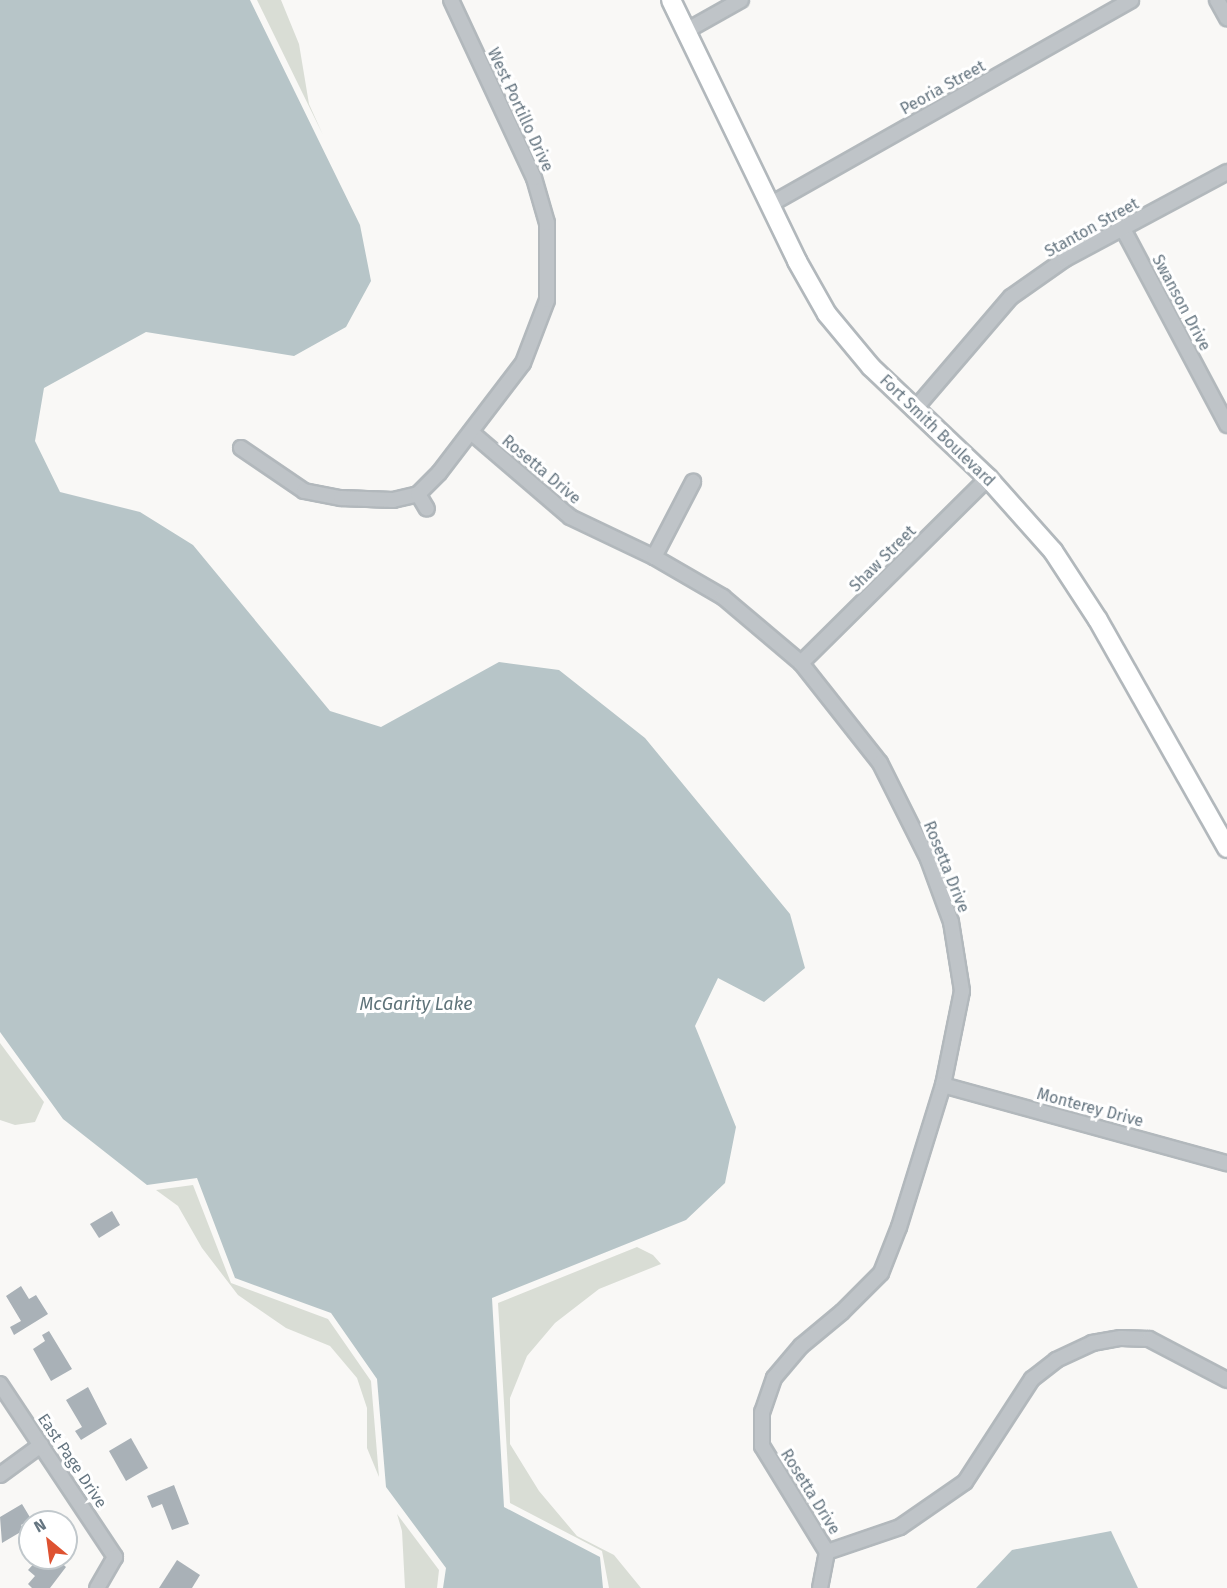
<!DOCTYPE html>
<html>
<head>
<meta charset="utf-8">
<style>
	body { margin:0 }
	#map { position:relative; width:1227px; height:1588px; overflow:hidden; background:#f9f8f6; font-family:"Fira Sans",sans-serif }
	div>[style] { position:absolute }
	.green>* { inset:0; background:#d9ddd5 }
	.water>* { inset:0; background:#b7c5c8 }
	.building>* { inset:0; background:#a9b1b7 }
	.roads { filter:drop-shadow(2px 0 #b2b8bc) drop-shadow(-2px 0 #b2b8bc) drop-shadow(0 2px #b2b8bc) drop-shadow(0 -2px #b2b8bc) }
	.street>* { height:14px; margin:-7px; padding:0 7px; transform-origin:7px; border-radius:7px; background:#bfc4c8 }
	.secondary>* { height:18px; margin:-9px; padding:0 9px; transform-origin:9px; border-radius:9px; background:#fff }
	span { translate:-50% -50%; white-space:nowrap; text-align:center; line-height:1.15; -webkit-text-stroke:6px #fff; paint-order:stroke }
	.street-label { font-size:16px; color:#657580 }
	.water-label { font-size:18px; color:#5f747a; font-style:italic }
	.north { position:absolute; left:18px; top:1510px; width:60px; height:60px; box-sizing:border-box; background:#fff; border:2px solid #c1c8cc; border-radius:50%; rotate:331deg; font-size:16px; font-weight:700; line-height:24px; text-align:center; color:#657580 }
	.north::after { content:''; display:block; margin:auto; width:21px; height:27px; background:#de5231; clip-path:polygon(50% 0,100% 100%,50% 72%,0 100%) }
</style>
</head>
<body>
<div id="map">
	<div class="green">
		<i style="clip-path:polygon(257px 0,281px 0,299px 44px,309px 104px,323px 135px)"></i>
		<i style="clip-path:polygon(0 1043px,44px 1102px,35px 1122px,15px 1125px,0 1120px)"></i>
		<i style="clip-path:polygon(193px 1185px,231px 1283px,328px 1319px,371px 1381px,379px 1477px,367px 1448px,367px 1408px,357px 1378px,330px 1346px,286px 1328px,238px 1295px,202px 1248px,178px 1206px,156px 1190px)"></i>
		<i style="clip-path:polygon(637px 1247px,653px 1255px,661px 1264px,599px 1289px,555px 1323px,527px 1356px,510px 1398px,510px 1444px,539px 1491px,577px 1536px,614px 1555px,641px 1588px,609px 1588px,602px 1551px,510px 1503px,498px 1303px)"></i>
		<i style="clip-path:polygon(397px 1514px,439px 1570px,437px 1588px,405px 1588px,402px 1531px)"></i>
	</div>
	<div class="water">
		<i style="clip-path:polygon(0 0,250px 0,360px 225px,371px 281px,346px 327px,294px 356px,146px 332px,44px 388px,35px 441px,60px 492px,140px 512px,193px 545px,330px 711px,381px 727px,499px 662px,559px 670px,645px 738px,790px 914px,805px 968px,764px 1002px,718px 978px,695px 1026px,736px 1127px,725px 1183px,686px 1220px,492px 1298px,504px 1507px,600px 1557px,603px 1588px,443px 1588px,446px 1568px,386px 1487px,377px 1379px,331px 1313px,235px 1278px,197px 1178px,147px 1185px,63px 1119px,0 1032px)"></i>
		<i style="clip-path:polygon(1111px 1531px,1138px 1588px,976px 1588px,1012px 1550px)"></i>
	</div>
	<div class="building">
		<i style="clip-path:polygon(112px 1211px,120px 1225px,99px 1238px,90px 1224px)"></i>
		<i style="clip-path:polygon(21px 1286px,29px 1299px,36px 1295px,48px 1314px,14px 1335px,10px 1327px,21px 1321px,6px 1296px)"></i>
		<i style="clip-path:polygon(49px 1331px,72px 1369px,51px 1381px,33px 1349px,45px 1341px,42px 1335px)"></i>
		<i style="clip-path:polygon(88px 1387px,107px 1424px,81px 1440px,75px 1431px,82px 1427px,66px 1400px)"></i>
		<i style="clip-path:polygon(131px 1438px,148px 1468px,126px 1481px,109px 1451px)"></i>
		<i style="clip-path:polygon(174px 1485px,189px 1524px,172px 1530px,162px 1504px,152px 1508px,147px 1496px)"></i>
		<i style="clip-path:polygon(22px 1504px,31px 1519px,21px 1525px,24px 1530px,2px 1543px,0 1517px)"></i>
		<i style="clip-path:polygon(39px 1558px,56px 1558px,66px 1567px,50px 1588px,32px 1588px,28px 1584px,35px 1576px,28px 1570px)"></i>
		<i style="clip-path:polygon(177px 1560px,200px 1575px,192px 1588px,159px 1588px)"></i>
	</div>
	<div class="roads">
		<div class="street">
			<i style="left:1217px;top:0;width:21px;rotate:61deg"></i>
			<i style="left:686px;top:31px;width:63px;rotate:-29.4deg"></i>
			<i style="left:771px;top:204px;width:414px;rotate:-29.5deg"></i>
			<i style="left:1123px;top:229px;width:222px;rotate:62deg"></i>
			<i style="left:914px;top:410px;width:149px;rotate:-49.4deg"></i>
			<i style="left:1011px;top:297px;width:66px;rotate:-35.1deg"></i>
			<i style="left:1065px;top:259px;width:184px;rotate:-28.2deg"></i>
			<i style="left:471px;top:432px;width:130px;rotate:40.6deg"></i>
			<i style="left:570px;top:517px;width:93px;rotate:25.5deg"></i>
			<i style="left:654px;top:557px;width:80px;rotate:30.1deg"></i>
			<i style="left:723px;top:597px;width:102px;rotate:40.2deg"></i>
			<i style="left:801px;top:663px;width:127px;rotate:51.7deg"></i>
			<i style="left:880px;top:763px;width:107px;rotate:63.4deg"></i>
			<i style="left:928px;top:859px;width:67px;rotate:69.9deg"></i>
			<i style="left:951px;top:922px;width:70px;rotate:80.9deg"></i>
			<i style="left:962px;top:991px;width:96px;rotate:101.4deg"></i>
			<i style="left:943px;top:1085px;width:149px;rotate:107.2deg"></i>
			<i style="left:899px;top:1227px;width:49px;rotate:111.4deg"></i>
			<i style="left:881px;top:1273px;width:55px;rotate:135deg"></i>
			<i style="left:842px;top:1312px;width:53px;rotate:140.3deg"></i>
			<i style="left:801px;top:1346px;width:42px;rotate:130.2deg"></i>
			<i style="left:774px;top:1378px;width:36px;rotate:109deg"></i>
			<i style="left:762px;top:1412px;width:34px;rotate:90deg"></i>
			<i style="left:762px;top:1446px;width:124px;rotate:58.5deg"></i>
			<i style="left:241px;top:448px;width:76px;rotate:34.3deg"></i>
			<i style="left:304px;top:491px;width:38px;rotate:11deg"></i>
			<i style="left:341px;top:498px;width:52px;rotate:2.2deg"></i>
			<i style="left:393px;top:500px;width:26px;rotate:-13deg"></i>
			<i style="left:418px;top:494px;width:30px;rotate:-45deg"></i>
			<i style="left:439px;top:473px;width:138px;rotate:-52.6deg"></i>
			<i style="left:523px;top:363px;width:67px;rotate:-69.1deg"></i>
			<i style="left:547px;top:300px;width:77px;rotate:-90deg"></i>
			<i style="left:547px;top:223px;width:47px;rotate:-106.1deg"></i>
			<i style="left:534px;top:178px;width:196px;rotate:-115deg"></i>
			<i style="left:418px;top:494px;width:17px;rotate:59deg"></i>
			<i style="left:654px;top:557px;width:85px;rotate:-62.5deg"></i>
			<i style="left:801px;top:663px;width:263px;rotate:-44.7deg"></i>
			<i style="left:943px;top:1085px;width:295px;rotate:15.4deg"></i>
			<i style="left:0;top:1384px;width:208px;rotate:56.4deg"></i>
			<i style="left:115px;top:1557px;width:36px;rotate:120deg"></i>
			<i style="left:0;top:1475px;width:51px;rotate:-36.2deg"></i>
			<i style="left:827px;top:1552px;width:77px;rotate:-18.9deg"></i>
			<i style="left:900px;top:1527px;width:79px;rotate:-34.7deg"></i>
			<i style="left:965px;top:1482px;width:123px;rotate:-57deg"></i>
			<i style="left:1032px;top:1379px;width:31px;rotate:-38deg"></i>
			<i style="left:1056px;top:1360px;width:40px;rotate:-25deg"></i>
			<i style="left:1092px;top:1343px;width:29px;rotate:-10deg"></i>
			<i style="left:1121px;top:1338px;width:28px;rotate:2deg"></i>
			<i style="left:1149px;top:1339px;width:88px;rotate:27.7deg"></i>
			<i style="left:820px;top:1588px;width:37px;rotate:-79deg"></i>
		</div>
		<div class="secondary">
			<i style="left:671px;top:0;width:290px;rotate:64.2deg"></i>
			<i style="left:797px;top:261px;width:61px;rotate:60.5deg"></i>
			<i style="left:827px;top:314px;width:69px;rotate:50.3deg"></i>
			<i style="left:871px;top:367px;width:161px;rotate:43.5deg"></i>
			<i style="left:988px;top:478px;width:98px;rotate:48.3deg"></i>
			<i style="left:1053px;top:551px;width:82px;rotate:56.9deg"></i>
			<i style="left:1098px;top:620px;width:262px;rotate:60.5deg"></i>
		</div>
	</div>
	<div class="street-label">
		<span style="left:943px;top:88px;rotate:-29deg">Peoria Street</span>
		<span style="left:520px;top:110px;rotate:65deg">West Portillo Drive</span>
		<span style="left:1092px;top:228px;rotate:-29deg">Stanton Street</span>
		<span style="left:1181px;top:303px;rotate:62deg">Swanson Drive</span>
		<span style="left:937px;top:431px;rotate:44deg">Fort Smith Boulevard</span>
		<span style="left:541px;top:470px;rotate:40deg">Rosetta Drive</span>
		<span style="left:883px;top:559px;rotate:-45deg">Shaw Street</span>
		<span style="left:946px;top:867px;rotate:68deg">Rosetta Drive</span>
		<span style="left:1090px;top:1108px;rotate:15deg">Monterey Drive</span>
		<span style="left:72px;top:1461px;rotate:56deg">East Page Drive</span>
		<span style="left:810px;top:1492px;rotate:58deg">Rosetta Drive</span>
	</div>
	<div class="water-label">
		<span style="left:416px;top:1004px">McGarity Lake</span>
	</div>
	<div class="north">N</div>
</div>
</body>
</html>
